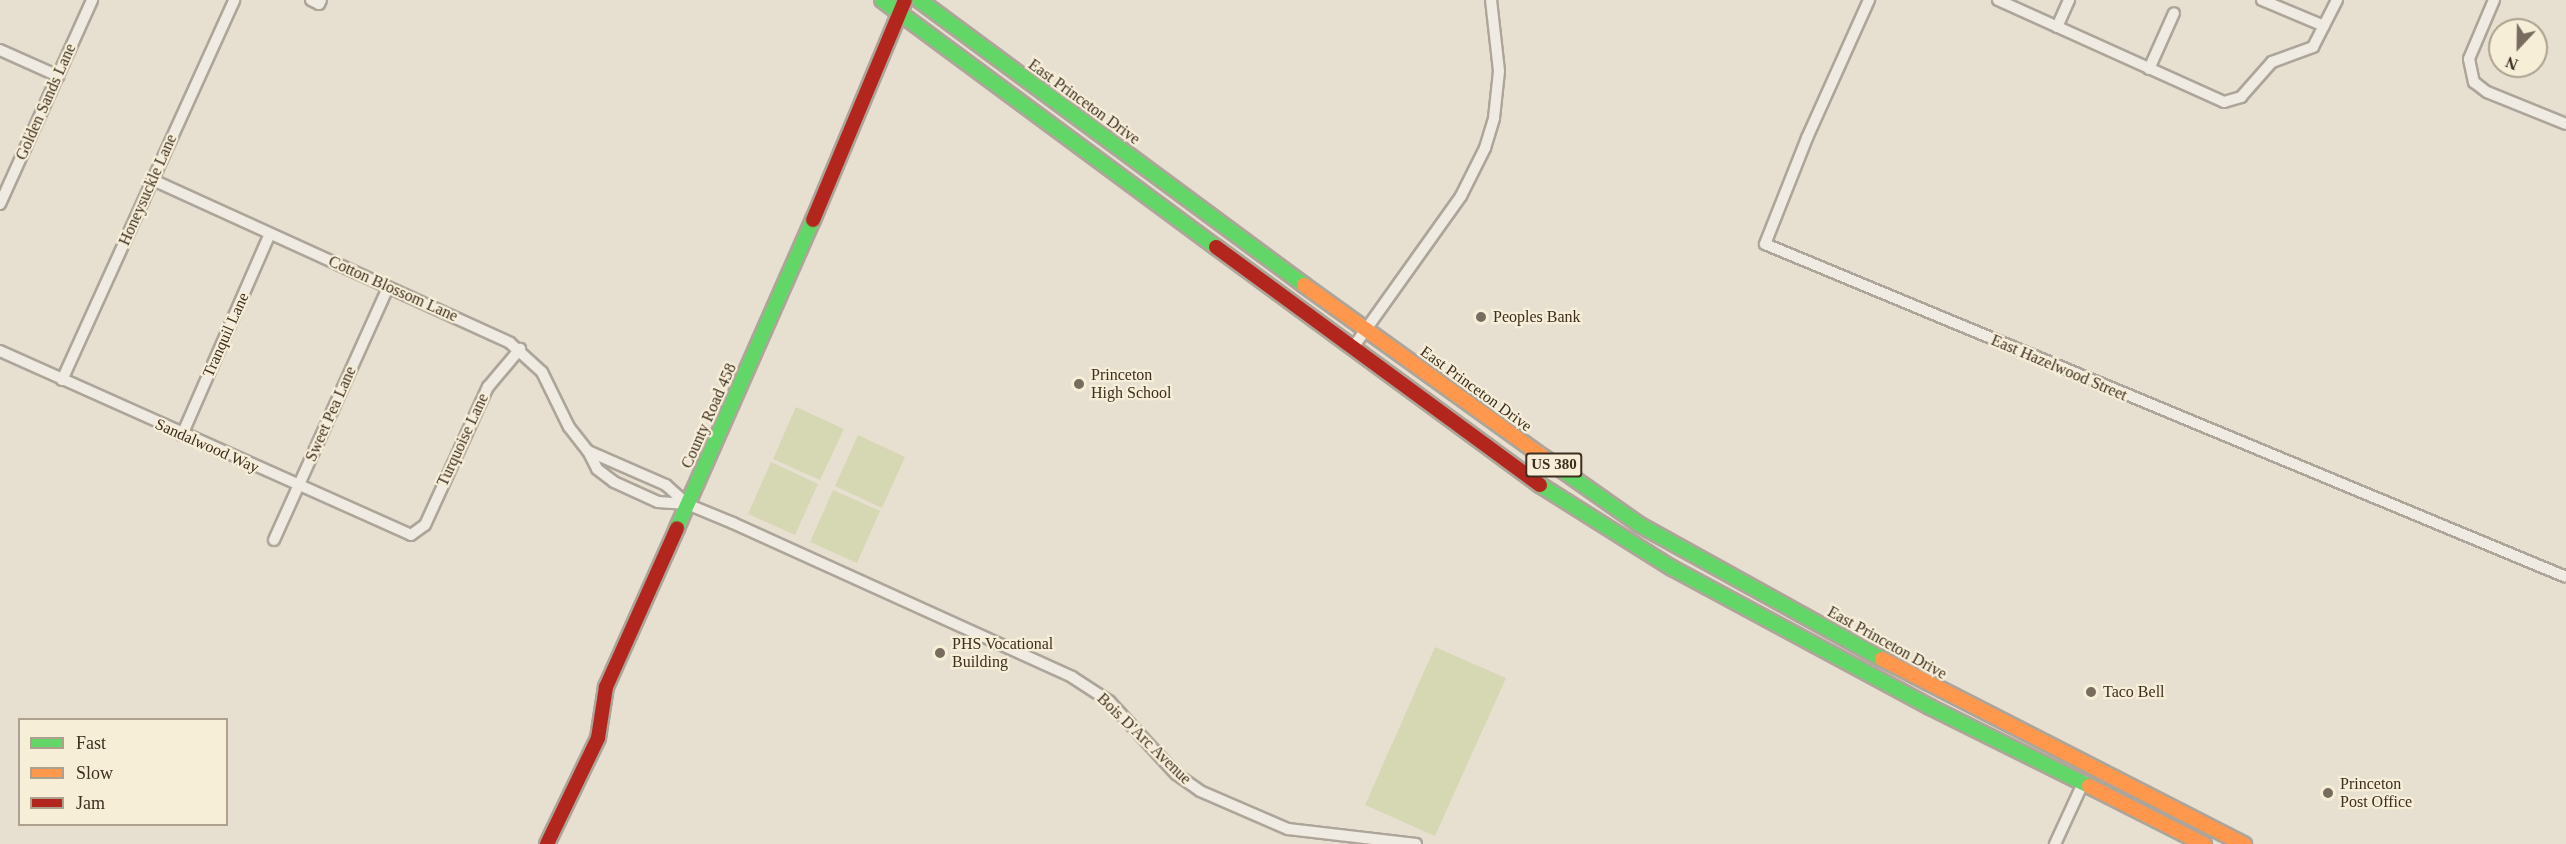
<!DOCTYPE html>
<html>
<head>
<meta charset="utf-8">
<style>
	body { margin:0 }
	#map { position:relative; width:2566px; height:844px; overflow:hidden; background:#e7e0d1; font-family:"Times New Roman",serif }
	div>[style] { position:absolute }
	.green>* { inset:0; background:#d6d7b3 }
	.roads { filter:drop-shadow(2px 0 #ada599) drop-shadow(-2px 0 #ada599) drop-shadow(0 2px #ada599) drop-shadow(0 -2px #ada599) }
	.street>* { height:10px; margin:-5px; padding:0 5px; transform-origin:5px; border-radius:5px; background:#efebe3 }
	.fast>* { height:14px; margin:-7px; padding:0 7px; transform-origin:7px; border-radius:7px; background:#63d668 }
	.slow>* { height:14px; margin:-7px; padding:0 7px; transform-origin:7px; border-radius:7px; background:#ff974d }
	.jam>* { height:14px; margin:-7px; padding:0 7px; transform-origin:7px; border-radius:7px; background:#b3261e }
	.dots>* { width:16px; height:16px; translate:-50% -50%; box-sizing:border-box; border:3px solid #f7eed8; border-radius:50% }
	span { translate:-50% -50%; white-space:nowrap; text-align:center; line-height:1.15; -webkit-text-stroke:4.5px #f7eed8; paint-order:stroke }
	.shield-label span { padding:2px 4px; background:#f7eed8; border:2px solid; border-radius:4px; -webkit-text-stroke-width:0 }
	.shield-label { font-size:15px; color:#3d2e20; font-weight:700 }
	.street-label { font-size:16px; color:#3d2e20 }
	.poi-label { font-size:16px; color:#3d2e20 }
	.left { translate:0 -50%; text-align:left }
	.legend { position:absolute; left:18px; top:718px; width:210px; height:108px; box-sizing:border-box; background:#f7eed8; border:2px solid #ada18e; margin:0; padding:8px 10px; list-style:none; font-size:18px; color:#3d2e20 }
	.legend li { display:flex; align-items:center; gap:12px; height:30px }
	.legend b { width:30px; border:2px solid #ada18e }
	.north { position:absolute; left:2488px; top:18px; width:60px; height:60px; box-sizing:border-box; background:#f7eed8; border:2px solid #ada18e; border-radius:50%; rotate:202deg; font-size:16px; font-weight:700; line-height:24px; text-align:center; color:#3d2e20 }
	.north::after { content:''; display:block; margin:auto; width:21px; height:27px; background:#786c5e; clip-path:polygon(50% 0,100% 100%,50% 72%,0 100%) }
</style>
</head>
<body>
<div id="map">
	<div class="green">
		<i style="clip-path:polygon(796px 407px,844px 429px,820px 480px,773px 459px)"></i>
		<i style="clip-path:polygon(858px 435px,905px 457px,882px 508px,835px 486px)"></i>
		<i style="clip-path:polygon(771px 462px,818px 484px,795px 535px,748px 514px)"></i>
		<i style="clip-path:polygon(833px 490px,880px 511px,857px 563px,810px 542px)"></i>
		<i style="clip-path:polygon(1435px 647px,1506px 678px,1435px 836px,1365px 805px)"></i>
	</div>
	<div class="roads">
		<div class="street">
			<i style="left:311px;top:0;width:9px;rotate:27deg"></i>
			<i style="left:319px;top:4px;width:4px;rotate:-63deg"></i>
			<i style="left:1869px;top:0;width:151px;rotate:114.2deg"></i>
			<i style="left:1807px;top:138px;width:114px;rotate:111.6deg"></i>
			<i style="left:1765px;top:244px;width:867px;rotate:22.57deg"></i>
			<i style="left:1998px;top:0;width:248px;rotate:24.3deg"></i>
			<i style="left:2224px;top:102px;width:18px;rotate:-16deg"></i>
			<i style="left:2241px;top:97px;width:47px;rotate:-48.5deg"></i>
			<i style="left:2272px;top:62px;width:44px;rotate:-20.1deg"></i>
			<i style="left:2313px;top:47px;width:53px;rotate:-62.9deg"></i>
			<i style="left:2262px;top:0;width:67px;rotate:22.8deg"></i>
			<i style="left:2494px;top:0;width:64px;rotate:113deg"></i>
			<i style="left:2469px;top:59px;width:24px;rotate:78deg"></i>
			<i style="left:2474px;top:82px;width:16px;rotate:38deg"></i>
			<i style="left:2487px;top:92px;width:85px;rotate:22.1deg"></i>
			<i style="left:2057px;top:27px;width:30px;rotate:-66deg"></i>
			<i style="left:0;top:50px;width:64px;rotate:24.1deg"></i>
			<i style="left:2149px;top:69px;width:61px;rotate:-65.9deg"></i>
			<i style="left:153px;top:180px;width:392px;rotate:24.5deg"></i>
			<i style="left:510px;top:343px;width:43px;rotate:42.2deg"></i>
			<i style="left:542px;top:372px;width:61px;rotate:63.9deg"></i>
			<i style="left:569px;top:427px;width:31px;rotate:52deg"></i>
			<i style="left:0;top:204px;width:224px;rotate:-65.7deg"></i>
			<i style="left:1352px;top:349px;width:188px;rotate:-54.5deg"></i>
			<i style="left:1461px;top:196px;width:54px;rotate:-63.4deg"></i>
			<i style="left:1485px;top:148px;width:31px;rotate:-73deg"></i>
			<i style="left:1494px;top:118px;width:47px;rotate:-83.9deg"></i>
			<i style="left:1499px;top:71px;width:71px;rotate:-96.4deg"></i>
			<i style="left:0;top:351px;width:450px;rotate:24.1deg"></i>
			<i style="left:411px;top:535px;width:17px;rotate:-36deg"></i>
			<i style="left:425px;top:525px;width:152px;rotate:-65.5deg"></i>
			<i style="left:488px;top:387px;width:50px;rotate:-49.9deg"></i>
			<i style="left:62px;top:380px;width:417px;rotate:-65.6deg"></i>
			<i style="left:182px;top:435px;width:219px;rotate:-66.4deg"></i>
			<i style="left:687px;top:504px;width:28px;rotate:-138deg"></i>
			<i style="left:666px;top:485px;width:85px;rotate:-156.4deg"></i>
			<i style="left:588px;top:451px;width:20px;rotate:63deg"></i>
			<i style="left:597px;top:469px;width:21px;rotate:37deg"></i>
			<i style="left:614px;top:482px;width:48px;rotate:24.4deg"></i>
			<i style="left:658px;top:502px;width:29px;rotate:4deg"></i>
			<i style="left:687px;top:504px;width:50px;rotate:22.4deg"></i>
			<i style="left:733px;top:523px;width:372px;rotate:24.4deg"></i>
			<i style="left:1072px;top:677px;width:44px;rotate:33deg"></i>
			<i style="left:1109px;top:701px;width:99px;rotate:47.5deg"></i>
			<i style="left:1176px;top:774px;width:29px;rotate:35deg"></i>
			<i style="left:1200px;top:791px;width:96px;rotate:23.4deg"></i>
			<i style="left:1288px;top:829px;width:129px;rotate:6.7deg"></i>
			<i style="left:274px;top:540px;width:277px;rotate:-65.7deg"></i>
			<i style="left:2055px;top:844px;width:69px;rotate:-65.3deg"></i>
		</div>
		<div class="fast">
			<i style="left:882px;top:0;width:415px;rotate:36.5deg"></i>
			<i style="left:919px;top:0;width:479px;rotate:36.5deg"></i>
			<i style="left:1545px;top:458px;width:116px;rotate:35.2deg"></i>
			<i style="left:1640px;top:525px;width:277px;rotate:29deg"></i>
			<i style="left:1540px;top:485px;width:156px;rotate:32.2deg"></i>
			<i style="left:1672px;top:568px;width:293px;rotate:28.3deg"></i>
			<i style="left:1930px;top:707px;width:178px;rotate:26.4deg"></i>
			<i style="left:677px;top:528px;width:337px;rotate:-66.2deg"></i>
		</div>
		<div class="slow">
			<i style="left:1304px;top:285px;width:297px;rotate:35.7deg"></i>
			<i style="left:1882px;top:659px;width:407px;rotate:27.1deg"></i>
			<i style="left:2089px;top:786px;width:129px;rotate:26.8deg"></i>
		</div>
		<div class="jam">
			<i style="left:813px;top:220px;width:238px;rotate:-67.3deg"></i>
			<i style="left:1216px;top:247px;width:402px;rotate:36.3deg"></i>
			<i style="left:547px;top:844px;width:118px;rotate:-64.3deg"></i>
			<i style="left:598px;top:738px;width:52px;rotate:-81.1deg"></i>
			<i style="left:606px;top:687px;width:174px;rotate:-65.9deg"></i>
		</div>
	</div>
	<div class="dots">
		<i style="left:1481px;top:317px;background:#786c5e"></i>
		<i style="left:1079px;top:384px;background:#786c5e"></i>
		<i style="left:940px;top:653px;background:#786c5e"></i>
		<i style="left:2091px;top:692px;background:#786c5e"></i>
		<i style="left:2328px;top:793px;background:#786c5e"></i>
	</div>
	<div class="shield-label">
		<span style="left:1554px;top:465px">US 380</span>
	</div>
	<div class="street-label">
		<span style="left:46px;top:102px;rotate:-66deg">Golden Sands Lane</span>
		<span style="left:1084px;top:102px;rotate:36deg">East Princeton Drive</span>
		<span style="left:148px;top:190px;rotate:-66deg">Honeysuckle Lane</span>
		<span style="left:393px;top:289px;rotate:24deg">Cotton Blossom Lane</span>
		<span style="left:226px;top:335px;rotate:-66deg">Tranquil Lane</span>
		<span style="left:2059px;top:368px;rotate:23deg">East Hazelwood Street</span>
		<span style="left:1476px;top:389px;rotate:36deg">East Princeton Drive</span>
		<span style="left:331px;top:414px;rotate:-66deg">Sweet Pea Lane</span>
		<span style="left:709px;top:416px;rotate:-66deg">County Road 458</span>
		<span style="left:463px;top:440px;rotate:-65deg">Turquoise Lane</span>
		<span style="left:207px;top:446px;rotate:24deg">Sandalwood Way</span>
		<span style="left:1887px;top:643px;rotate:29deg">East Princeton Drive</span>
		<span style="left:1144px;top:739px;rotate:44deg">Bois D'Arc Avenue</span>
	</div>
	<div class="poi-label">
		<span class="left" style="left:1493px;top:317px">Peoples Bank</span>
		<span class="left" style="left:1091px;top:384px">Princeton<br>High School</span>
		<span class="left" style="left:952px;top:653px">PHS Vocational<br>Building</span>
		<span class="left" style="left:2103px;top:692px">Taco Bell</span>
		<span class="left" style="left:2340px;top:793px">Princeton<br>Post Office</span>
	</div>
	<ul class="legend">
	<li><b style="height:8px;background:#63d668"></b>Fast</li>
	<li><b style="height:8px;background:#ff974d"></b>Slow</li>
	<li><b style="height:8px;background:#b3261e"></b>Jam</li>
	</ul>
	<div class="north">N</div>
</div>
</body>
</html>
